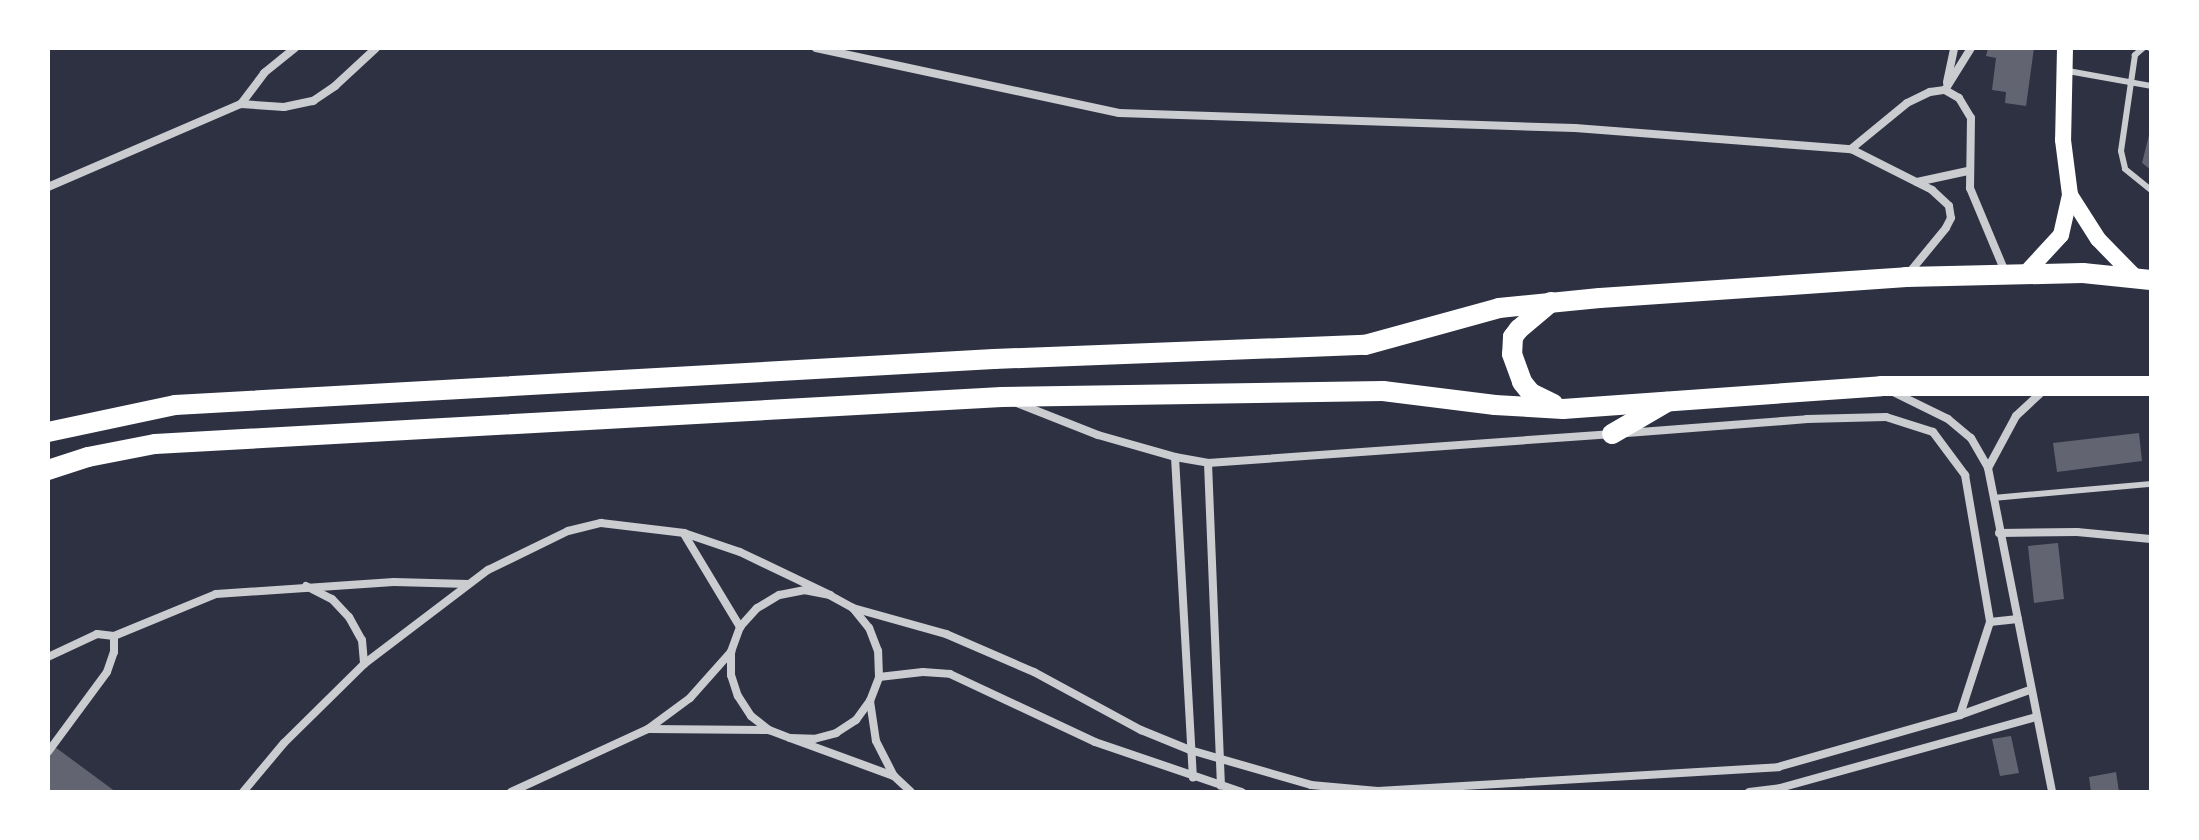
<!DOCTYPE html>
<html>
<head>
<meta charset="utf-8">
<style>
	body { margin:0 }
	#map { position:relative; width:2199px; height:840px; overflow:hidden; background:#2d3142; font-family:Quicksand,sans-serif }
	div>[style] { position:absolute }
	.building>* { inset:0; background:#626471 }
	.service>* { height:6px; margin:-3px; padding:0 3px; transform-origin:3px; border-radius:3px; background:#caccd0 }
	.minor>* { height:8px; margin:-4px; padding:0 4px; transform-origin:4px; border-radius:4px; background:#caccd0 }
	.secondary>* { height:16px; margin:-8px; padding:0 8px; transform-origin:8px; border-radius:8px; background:#fff }
	.trunk>* { height:20px; margin:-10px; padding:0 10px; transform-origin:10px; border-radius:10px; background:#fff }
	span { translate:-50% -50%; white-space:nowrap; text-align:center; line-height:1.15; -webkit-text-stroke:6px #fff; paint-order:stroke }
	.frame { position:absolute; inset:0; border:50px solid #fff; pointer-events:none }
</style>
</head>
<body>
<div id="map">
	<div class="building">
		<i style="clip-path:polygon(1988px 48px,2034px 48px,2026px 106px,2005px 103px,2006px 92px,1992px 90px,1996px 58px,1986px 56px)"></i>
		<i style="clip-path:polygon(2151px 127px,2151px 170px,2142px 163px)"></i>
		<i style="clip-path:polygon(2139px 433px,2142px 461px,2057px 472px,2053px 443px)"></i>
		<i style="clip-path:polygon(2058px 543px,2064px 599px,2034px 603px,2028px 546px)"></i>
		<i style="clip-path:polygon(2011px 736px,2019px 773px,2000px 776px,1992px 739px)"></i>
		<i style="clip-path:polygon(55px 747px,116px 792px,48px 792px,48px 759px)"></i>
		<i style="clip-path:polygon(2116px 772px,2119px 792px,2091px 792px,2089px 777px)"></i>
	</div>
	<div class="service">
		<i style="left:2143px;top:48px;width:11px;rotate:139deg"></i>
		<i style="left:2135px;top:55px;width:97px;rotate:98.3deg"></i>
		<i style="left:2121px;top:151px;width:18px;rotate:77deg"></i>
		<i style="left:2125px;top:169px;width:33px;rotate:39deg"></i>
		<i style="left:2150px;top:48px;width:1px"></i>
		<i style="left:2068px;top:71px;width:84px;rotate:10.2deg"></i>
		<i style="left:1993px;top:498px;width:159px;rotate:-5.1deg"></i>
	</div>
	<div class="minor">
		<i style="left:816px;top:48px;width:310px;rotate:12.1deg"></i>
		<i style="left:1119px;top:113px;width:456px;rotate:1.9deg"></i>
		<i style="left:1575px;top:128px;width:277px;rotate:4.4deg"></i>
		<i style="left:1851px;top:149px;width:91px;rotate:26.8deg"></i>
		<i style="left:1932px;top:190px;width:23px;rotate:43deg"></i>
		<i style="left:1949px;top:206px;width:12px;rotate:81deg"></i>
		<i style="left:1951px;top:218px;width:11px;rotate:117deg"></i>
		<i style="left:1946px;top:228px;width:58px;rotate:129.4deg"></i>
		<i style="left:1947px;top:82px;width:35px;rotate:-78deg"></i>
		<i style="left:1945px;top:90px;width:49px;rotate:-58.2deg"></i>
		<i style="left:241px;top:104px;width:43px;rotate:4deg"></i>
		<i style="left:284px;top:107px;width:30px;rotate:-12deg"></i>
		<i style="left:313px;top:101px;width:27px;rotate:-34deg"></i>
		<i style="left:335px;top:86px;width:56px;rotate:-42.8deg"></i>
		<i style="left:1851px;top:149px;width:72px;rotate:-39.4deg"></i>
		<i style="left:1907px;top:103px;width:25px;rotate:-26deg"></i>
		<i style="left:1930px;top:92px;width:15px;rotate:-8deg"></i>
		<i style="left:1945px;top:90px;width:16px;rotate:30deg"></i>
		<i style="left:1959px;top:98px;width:23px;rotate:59deg"></i>
		<i style="left:1971px;top:118px;width:70px;rotate:90.8deg"></i>
		<i style="left:1970px;top:188px;width:93px;rotate:67.3deg"></i>
		<i style="left:1917px;top:182px;width:52px;rotate:-12.2deg"></i>
		<i style="left:48px;top:187px;width:210px;rotate:-23.3deg"></i>
		<i style="left:241px;top:104px;width:39px;rotate:-53deg"></i>
		<i style="left:264px;top:73px;width:40px;rotate:-39deg"></i>
		<i style="left:1893px;top:392px;width:61px;rotate:26.1deg"></i>
		<i style="left:1948px;top:419px;width:30px;rotate:40deg"></i>
		<i style="left:1971px;top:438px;width:34px;rotate:60deg"></i>
		<i style="left:1988px;top:468px;width:330px;rotate:78.8deg"></i>
		<i style="left:1017px;top:403px;width:87px;rotate:21.6deg"></i>
		<i style="left:1098px;top:435px;width:80px;rotate:15.9deg"></i>
		<i style="left:1175px;top:457px;width:34px;rotate:10deg"></i>
		<i style="left:1208px;top:463px;width:406px;rotate:-4.1deg"></i>
		<i style="left:1627px;top:433px;width:181px;rotate:-4.4deg"></i>
		<i style="left:1807px;top:419px;width:79px;rotate:-1.5deg"></i>
		<i style="left:1886px;top:417px;width:49px;rotate:17.7deg"></i>
		<i style="left:1933px;top:432px;width:54px;rotate:53.3deg"></i>
		<i style="left:1965px;top:475px;width:149px;rotate:80.3deg"></i>
		<i style="left:1990px;top:622px;width:98px;rotate:107.9deg"></i>
		<i style="left:1175px;top:457px;width:321px;rotate:86.8deg"></i>
		<i style="left:1208px;top:463px;width:323px;rotate:87.7deg"></i>
		<i style="left:1988px;top:468px;width:59px;rotate:-61.7deg"></i>
		<i style="left:2016px;top:416px;width:40px;rotate:-43deg"></i>
		<i style="left:1999px;top:533px;width:78px;rotate:-0.7deg"></i>
		<i style="left:2077px;top:532px;width:74px;rotate:5.4deg"></i>
		<i style="left:684px;top:534px;width:109px;rotate:58.9deg"></i>
		<i style="left:306px;top:586px;width:29px;rotate:27deg"></i>
		<i style="left:332px;top:599px;width:25px;rotate:47deg"></i>
		<i style="left:349px;top:617px;width:26px;rotate:61deg"></i>
		<i style="left:362px;top:640px;width:24px;rotate:85deg"></i>
		<i style="left:853px;top:608px;width:97px;rotate:15.6deg"></i>
		<i style="left:946px;top:634px;width:96px;rotate:23.4deg"></i>
		<i style="left:1034px;top:672px;width:122px;rotate:28.5deg"></i>
		<i style="left:1141px;top:730px;width:53px;rotate:22.2deg"></i>
		<i style="left:1190px;top:750px;width:126px;rotate:16.1deg"></i>
		<i style="left:1311px;top:785px;width:67px;rotate:5.1deg"></i>
		<i style="left:1378px;top:791px;width:401px;rotate:-3.4deg"></i>
		<i style="left:1778px;top:767px;width:189px;rotate:-15.9deg"></i>
		<i style="left:1960px;top:715px;width:74px;rotate:-19.7deg"></i>
		<i style="left:1990px;top:622px;width:28px;rotate:-6deg"></i>
		<i style="left:48px;top:657px;width:54px;rotate:-25.1deg"></i>
		<i style="left:97px;top:634px;width:17px;rotate:7deg"></i>
		<i style="left:114px;top:636px;width:110px;rotate:-22.4deg"></i>
		<i style="left:216px;top:594px;width:178px;rotate:-3.9deg"></i>
		<i style="left:394px;top:582px;width:74px;rotate:1.5deg"></i>
		<i style="left:879px;top:677px;width:44px;rotate:-6.5deg"></i>
		<i style="left:923px;top:672px;width:27px;rotate:4deg"></i>
		<i style="left:950px;top:674px;width:160px;rotate:25.1deg"></i>
		<i style="left:1095px;top:742px;width:155px;rotate:18.8deg"></i>
		<i style="left:870px;top:701px;width:40px;rotate:81.5deg"></i>
		<i style="left:876px;top:741px;width:39px;rotate:63deg"></i>
		<i style="left:894px;top:776px;width:23px;rotate:43deg"></i>
		<i style="left:649px;top:729px;width:118px;rotate:0.5deg"></i>
		<i style="left:790px;top:738px;width:24px;rotate:2deg"></i>
		<i style="left:814px;top:739px;width:23px;rotate:-15deg"></i>
		<i style="left:836px;top:733px;width:24px;rotate:-33deg"></i>
		<i style="left:856px;top:720px;width:24px;rotate:-54deg"></i>
		<i style="left:870px;top:701px;width:26px;rotate:-69deg"></i>
		<i style="left:879px;top:677px;width:26px;rotate:-92deg"></i>
		<i style="left:878px;top:651px;width:25px;rotate:-111deg"></i>
		<i style="left:869px;top:628px;width:26px;rotate:-129deg"></i>
		<i style="left:853px;top:608px;width:26px;rotate:-151deg"></i>
		<i style="left:830px;top:595px;width:25px;rotate:-169deg"></i>
		<i style="left:805px;top:590px;width:26px;rotate:169deg"></i>
		<i style="left:779px;top:595px;width:26px;rotate:149deg"></i>
		<i style="left:757px;top:608px;width:25px;rotate:132deg"></i>
		<i style="left:740px;top:627px;width:27px;rotate:110deg"></i>
		<i style="left:731px;top:652px;width:23px;rotate:90deg"></i>
		<i style="left:731px;top:675px;width:22px;rotate:72deg"></i>
		<i style="left:738px;top:696px;width:24px;rotate:57deg"></i>
		<i style="left:751px;top:716px;width:23px;rotate:38deg"></i>
		<i style="left:769px;top:730px;width:22px;rotate:21deg"></i>
		<i style="left:790px;top:738px;width:111px;rotate:20.1deg"></i>
		<i style="left:48px;top:752px;width:99px;rotate:-53.6deg"></i>
		<i style="left:107px;top:672px;width:21px;rotate:-71deg"></i>
		<i style="left:114px;top:652px;width:16px;rotate:-90deg"></i>
		<i style="left:243px;top:792px;width:64px;rotate:-50.1deg"></i>
		<i style="left:284px;top:743px;width:112px;rotate:-44.6deg"></i>
		<i style="left:364px;top:664px;width:156px;rotate:-37.2deg"></i>
		<i style="left:488px;top:570px;width:89px;rotate:-26deg"></i>
		<i style="left:568px;top:531px;width:34px;rotate:-14deg"></i>
		<i style="left:601px;top:523px;width:84px;rotate:6.9deg"></i>
		<i style="left:684px;top:533px;width:59px;rotate:18.7deg"></i>
		<i style="left:740px;top:552px;width:100px;rotate:25.5deg"></i>
		<i style="left:511px;top:792px;width:151px;rotate:-24.7deg"></i>
		<i style="left:648px;top:729px;width:52px;rotate:-36.4deg"></i>
		<i style="left:690px;top:698px;width:62px;rotate:-48.3deg"></i>
		<i style="left:1749px;top:792px;width:31px;rotate:-7deg"></i>
		<i style="left:1780px;top:788px;width:266px;rotate:-15.5deg"></i>
	</div>
	<div class="secondary">
		<i style="left:2065px;top:48px;width:92px;rotate:91.2deg"></i>
		<i style="left:2063px;top:140px;width:55px;rotate:82.7deg"></i>
		<i style="left:2070px;top:195px;width:52px;rotate:57.5deg"></i>
		<i style="left:2098px;top:239px;width:54px;rotate:45.7deg"></i>
		<i style="left:2025px;top:274px;width:53px;rotate:-47.3deg"></i>
		<i style="left:2061px;top:235px;width:41px;rotate:-77.3deg"></i>
	</div>
	<div class="trunk">
		<i style="left:1551px;top:302px;width:42px;rotate:139.8deg"></i>
		<i style="left:1519px;top:329px;width:10px;rotate:127deg"></i>
		<i style="left:1513px;top:337px;width:17px;rotate:93deg"></i>
		<i style="left:1512px;top:354px;width:30px;rotate:70deg"></i>
		<i style="left:1522px;top:382px;width:14px;rotate:51deg"></i>
		<i style="left:1531px;top:393px;width:25px;rotate:26deg"></i>
		<i style="left:48px;top:432px;width:130px;rotate:-12deg"></i>
		<i style="left:175px;top:405px;width:820px;rotate:-3.21deg"></i>
		<i style="left:994px;top:359px;width:371px;rotate:-2.2deg"></i>
		<i style="left:1365px;top:345px;width:139px;rotate:-15.4deg"></i>
		<i style="left:1499px;top:308px;width:101px;rotate:-5.7deg"></i>
		<i style="left:1600px;top:298px;width:307px;rotate:-3.9deg"></i>
		<i style="left:1906px;top:277px;width:177px;rotate:-1.3deg"></i>
		<i style="left:2083px;top:273px;width:68px;rotate:5.9deg"></i>
		<i style="left:1612px;top:434px;width:64px;rotate:-30.2deg"></i>
		<i style="left:48px;top:470px;width:42px;rotate:-18deg"></i>
		<i style="left:88px;top:457px;width:68px;rotate:-11deg"></i>
		<i style="left:155px;top:444px;width:848px;rotate:-3.18deg"></i>
		<i style="left:1002px;top:397px;width:381px;rotate:-0.9deg"></i>
		<i style="left:1383px;top:391px;width:113px;rotate:7.1deg"></i>
		<i style="left:1495px;top:405px;width:68px;rotate:3.4deg"></i>
		<i style="left:1563px;top:409px;width:319px;rotate:-4.1deg"></i>
		<i style="left:1881px;top:386px;width:270px"></i>
	</div>
	<div class="frame"></div>
</div>
</body>
</html>
